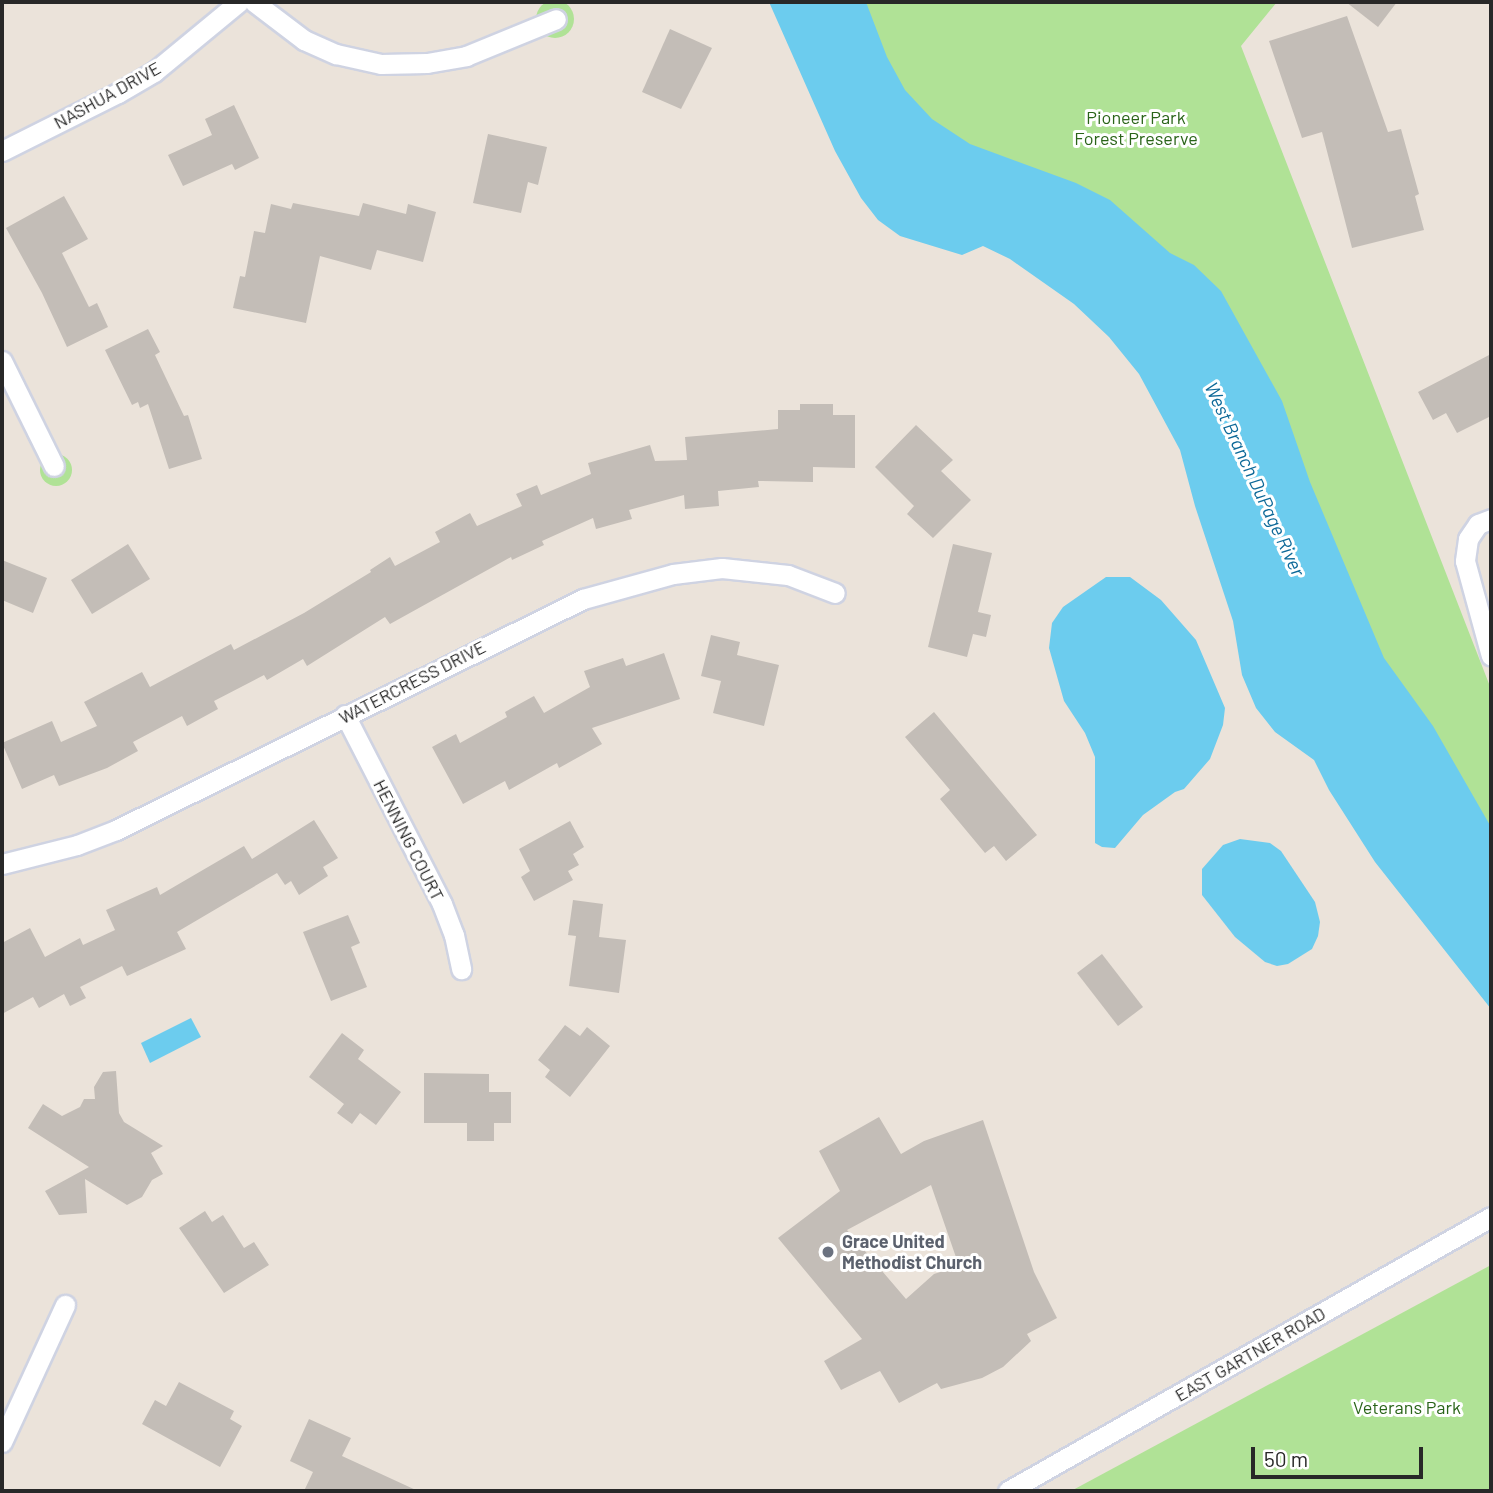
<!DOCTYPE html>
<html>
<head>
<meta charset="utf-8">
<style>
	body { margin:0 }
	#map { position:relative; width:1493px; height:1493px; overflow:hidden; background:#ebe3da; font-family:Barlow,sans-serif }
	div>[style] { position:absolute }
	.green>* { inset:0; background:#b0e296 }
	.round { border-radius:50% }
	.water>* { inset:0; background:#6cccee }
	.building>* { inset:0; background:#c3bdb7 }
	.roads { filter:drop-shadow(2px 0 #cfd3e2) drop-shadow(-2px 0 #cfd3e2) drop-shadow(0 2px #cfd3e2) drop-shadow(0 -2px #cfd3e2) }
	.street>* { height:19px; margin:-9.5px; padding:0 9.5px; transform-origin:9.5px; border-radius:9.5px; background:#fff }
	.dots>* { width:19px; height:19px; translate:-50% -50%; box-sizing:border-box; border:4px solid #fff; border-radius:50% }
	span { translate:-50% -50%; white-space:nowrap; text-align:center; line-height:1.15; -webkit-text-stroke:6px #fff; paint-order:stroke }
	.street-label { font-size:18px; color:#282828 }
	.park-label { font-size:18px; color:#2a6419 }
	.worship-label { font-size:18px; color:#5b616d; font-weight:700 }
	.left { translate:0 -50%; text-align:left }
	.water-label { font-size:19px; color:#0d6998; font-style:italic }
	.frame { position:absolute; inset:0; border:4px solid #282828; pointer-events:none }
	.scale { position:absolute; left:1251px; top:1447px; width:172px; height:32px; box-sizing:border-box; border:4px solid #282828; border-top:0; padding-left:9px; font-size:21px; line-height:24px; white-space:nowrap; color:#282828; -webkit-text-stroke:5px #fff; paint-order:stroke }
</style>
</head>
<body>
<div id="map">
	<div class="green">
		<i class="round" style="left:536px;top:0;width:38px;height:38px"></i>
		<i style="clip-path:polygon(823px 2px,1277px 2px,1241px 46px,1491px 689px,1491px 936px,1211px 382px,1007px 218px)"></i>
		<i class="round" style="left:40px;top:454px;width:32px;height:32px"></i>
		<i style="clip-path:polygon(1491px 1265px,1491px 1491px,1071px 1491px)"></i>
	</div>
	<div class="water">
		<i style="clip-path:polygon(769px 2px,866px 2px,887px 57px,905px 90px,932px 119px,970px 144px,1076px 183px,1110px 200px,1170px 253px,1194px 265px,1221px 291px,1282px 401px,1310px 482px,1384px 658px,1433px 726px,1491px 827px,1491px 1009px,1375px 862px,1329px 790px,1314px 760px,1275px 732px,1256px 708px,1242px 675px,1233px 621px,1195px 506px,1180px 450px,1139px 374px,1109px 337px,1074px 304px,1010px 259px,983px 246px,962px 255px,900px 236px,878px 220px,861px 198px,835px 151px)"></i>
		<i style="clip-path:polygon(1106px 577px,1130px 577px,1161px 600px,1196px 640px,1225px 708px,1223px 725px,1210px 759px,1184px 789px,1175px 792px,1143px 815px,1115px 848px,1102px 847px,1095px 843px,1095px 757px,1085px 733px,1064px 701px,1049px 648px,1052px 623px,1063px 607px)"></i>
		<i style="clip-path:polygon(1240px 839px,1270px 843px,1281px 851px,1315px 902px,1320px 922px,1318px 936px,1312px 949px,1288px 964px,1277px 966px,1265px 962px,1235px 937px,1202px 895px,1202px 869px,1223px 845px)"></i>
		<i style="clip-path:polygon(191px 1018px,201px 1037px,150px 1063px,141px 1043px)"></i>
	</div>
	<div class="building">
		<i style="clip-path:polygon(1346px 2px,1397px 2px,1378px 27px)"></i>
		<i style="clip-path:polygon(1347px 16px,1388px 132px,1401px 129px,1419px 194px,1415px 196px,1424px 230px,1352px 248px,1322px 132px,1302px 138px,1269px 41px)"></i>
		<i style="clip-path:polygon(670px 29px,712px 48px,681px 109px,642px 92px)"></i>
		<i style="clip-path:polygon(234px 105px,259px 158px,235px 170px,232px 164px,183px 186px,168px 155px,212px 135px,205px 119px)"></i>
		<i style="clip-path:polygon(488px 134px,547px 147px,538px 185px,528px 182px,521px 213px,473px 203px)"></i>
		<i style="clip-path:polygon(64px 196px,88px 239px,62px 253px,89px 307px,97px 303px,108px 327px,67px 347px,42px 293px,6px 228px)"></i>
		<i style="clip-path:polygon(293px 203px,359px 216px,363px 203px,406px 214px,408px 204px,436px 212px,423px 262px,377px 250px,371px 270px,320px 256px,306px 323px,233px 308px,240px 276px,245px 277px,254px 231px,265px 233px,271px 204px,291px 209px)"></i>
		<i style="clip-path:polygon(148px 329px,160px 352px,155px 355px,184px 416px,188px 415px,202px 459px,169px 469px,148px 404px,140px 408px,138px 402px,132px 405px,105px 350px)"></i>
		<i style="clip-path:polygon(1491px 354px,1491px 416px,1457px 433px,1446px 413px,1433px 420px,1418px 392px)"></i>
		<i style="clip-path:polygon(800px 404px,833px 404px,833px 415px,855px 415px,855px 468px,813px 467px,813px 482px,758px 481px,759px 487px,718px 491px,719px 506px,685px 509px,684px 495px,629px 510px,632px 519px,596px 529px,593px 518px,542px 541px,544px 545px,512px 560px,511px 557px,390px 624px,385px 617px,307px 666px,303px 659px,267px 680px,264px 675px,214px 701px,218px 709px,187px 726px,182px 716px,133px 742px,138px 751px,107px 768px,59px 786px,54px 775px,22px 789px,2px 743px,52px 721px,61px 742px,97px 726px,84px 702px,142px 672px,150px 687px,231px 644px,234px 650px,304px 613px,371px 572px,370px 570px,390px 557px,395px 566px,440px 542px,435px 532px,470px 513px,477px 526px,522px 506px,516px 494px,537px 485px,541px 495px,591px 474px,588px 463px,650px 445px,655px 461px,687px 460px,685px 437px,778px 429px,778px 410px,800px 410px)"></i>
		<i style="clip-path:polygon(916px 425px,953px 460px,941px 471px,971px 500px,933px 538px,907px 514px,914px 506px,875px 467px)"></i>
		<i style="clip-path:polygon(128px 544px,150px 579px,92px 614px,71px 580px)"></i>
		<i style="clip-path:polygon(953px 544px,992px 553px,978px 612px,991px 615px,986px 637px,973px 634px,967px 657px,928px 647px)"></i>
		<i style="clip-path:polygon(2px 560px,47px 578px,33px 613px,2px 600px)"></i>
		<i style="clip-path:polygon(711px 635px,740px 642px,737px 655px,779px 665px,764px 726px,713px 713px,721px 681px,701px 676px)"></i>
		<i style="clip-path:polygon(664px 653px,680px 699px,592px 728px,602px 744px,559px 768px,557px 763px,509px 790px,505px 781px,463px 804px,432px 747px,456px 734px,460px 743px,507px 717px,505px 712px,534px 696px,544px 713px,590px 687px,584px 671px,623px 658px,626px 666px)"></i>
		<i style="clip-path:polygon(934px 712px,1037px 835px,1006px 861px,994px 846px,985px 853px,940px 799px,950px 790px,905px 737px)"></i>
		<i style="clip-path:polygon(314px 820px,338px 858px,323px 867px,328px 876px,299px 895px,291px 881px,285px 885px,277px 873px,177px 932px,186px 949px,127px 976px,122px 966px,80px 987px,86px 998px,70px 1006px,64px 994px,39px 1008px,33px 997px,2px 1014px,2px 943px,30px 928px,45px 957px,80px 938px,83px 945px,115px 930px,106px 910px,157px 887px,160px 895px,244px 846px,252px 859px)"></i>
		<i style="clip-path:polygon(570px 821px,584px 847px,573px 854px,579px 865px,568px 871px,573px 880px,534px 901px,521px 877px,530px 871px,519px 849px)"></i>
		<i style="clip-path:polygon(573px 900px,603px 904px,599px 937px,626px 940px,619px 993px,569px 986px,576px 936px,568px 935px)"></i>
		<i style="clip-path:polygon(348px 915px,360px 943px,351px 947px,367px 987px,331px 1001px,303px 932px)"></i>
		<i style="clip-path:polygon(1102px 954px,1143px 1007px,1118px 1026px,1077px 973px)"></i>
		<i style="clip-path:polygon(565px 1025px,580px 1036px,587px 1027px,610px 1046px,570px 1097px,545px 1077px,550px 1070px,538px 1060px)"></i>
		<i style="clip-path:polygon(342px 1033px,364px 1050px,358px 1059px,401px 1092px,376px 1125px,360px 1113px,352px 1124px,337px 1113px,344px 1104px,309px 1077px)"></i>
		<i style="clip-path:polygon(116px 1071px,119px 1113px,124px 1122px,163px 1146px,151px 1153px,163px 1174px,152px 1180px,142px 1197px,127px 1205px,85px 1179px,87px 1213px,59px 1215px,45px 1191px,89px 1167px,28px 1128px,43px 1104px,62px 1116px,80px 1107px,84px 1099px,95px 1099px,94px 1087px,103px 1072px)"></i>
		<i style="clip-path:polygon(424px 1073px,489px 1074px,489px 1092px,511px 1092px,511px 1123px,494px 1123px,494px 1141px,467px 1141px,467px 1123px,424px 1123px)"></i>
		<i style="clip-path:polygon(evenodd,879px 1117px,901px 1154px,924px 1141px,983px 1120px,1034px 1272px,1057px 1318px,1027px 1334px,1031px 1341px,1003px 1367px,982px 1378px,941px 1389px,937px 1383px,899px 1403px,880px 1371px,841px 1390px,824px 1361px,862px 1339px,778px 1238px,840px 1191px,819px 1151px,879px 1117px,931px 1185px,959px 1266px,934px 1274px,906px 1299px,847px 1230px,931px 1185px)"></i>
		<i style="clip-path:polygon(205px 1211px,212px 1222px,223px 1215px,244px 1248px,254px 1242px,269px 1265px,224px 1293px,179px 1228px)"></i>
		<i style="clip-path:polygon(179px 1382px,234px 1411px,230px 1419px,242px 1426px,220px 1467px,142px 1424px,155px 1400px,166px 1406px)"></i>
		<i style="clip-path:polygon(309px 1419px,351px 1438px,342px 1456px,418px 1491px,304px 1491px,313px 1472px,290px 1461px)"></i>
	</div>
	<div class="roads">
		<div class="street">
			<i style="left:254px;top:2px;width:63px;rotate:37.2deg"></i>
			<i style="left:304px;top:40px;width:35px;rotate:24deg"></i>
			<i style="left:336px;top:54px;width:46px;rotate:12.5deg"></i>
			<i style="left:381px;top:64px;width:46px;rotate:-1.2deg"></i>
			<i style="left:427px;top:63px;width:40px;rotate:-10deg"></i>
			<i style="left:466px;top:56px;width:97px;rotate:-22.3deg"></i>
			<i style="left:2px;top:151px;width:130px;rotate:-26.6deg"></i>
			<i style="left:118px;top:93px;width:42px;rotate:-30.3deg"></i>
			<i style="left:154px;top:72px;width:110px;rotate:-39.5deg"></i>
			<i style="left:2px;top:361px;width:117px;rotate:63.7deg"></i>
			<i style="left:1491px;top:519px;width:14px;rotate:159deg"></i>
			<i style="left:1478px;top:524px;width:18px;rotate:124deg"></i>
			<i style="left:1468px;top:539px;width:22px;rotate:98deg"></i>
			<i style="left:1465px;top:561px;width:98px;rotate:74.7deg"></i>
			<i style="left:345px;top:715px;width:212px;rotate:62.8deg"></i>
			<i style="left:442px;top:904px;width:33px;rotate:69deg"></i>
			<i style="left:454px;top:935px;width:35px;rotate:78deg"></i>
			<i style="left:2px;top:864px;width:77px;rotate:-14.2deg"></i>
			<i style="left:77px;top:845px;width:42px;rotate:-21deg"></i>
			<i style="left:116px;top:830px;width:521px;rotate:-26.32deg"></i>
			<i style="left:583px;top:599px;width:93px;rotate:-15.5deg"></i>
			<i style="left:673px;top:574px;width:49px;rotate:-7deg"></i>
			<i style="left:722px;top:568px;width:66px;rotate:6.1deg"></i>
			<i style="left:788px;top:575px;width:50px;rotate:21deg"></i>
			<i style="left:2px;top:1442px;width:151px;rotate:-65.3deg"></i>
			<i style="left:1008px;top:1491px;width:555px;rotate:-29.57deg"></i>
		</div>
	</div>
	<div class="dots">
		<i style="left:828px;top:1252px;background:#6b7280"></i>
	</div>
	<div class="street-label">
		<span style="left:107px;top:95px;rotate:-29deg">NASHUA DRIVE</span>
		<span style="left:412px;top:682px;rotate:-27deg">WATERCRESS DRIVE</span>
		<span style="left:409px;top:840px;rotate:63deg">HENNING COURT</span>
		<span style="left:1250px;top:1354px;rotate:-30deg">EAST GARTNER ROAD</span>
	</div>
	<div class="park-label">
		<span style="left:1136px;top:128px">Pioneer Park<br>Forest Preserve</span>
		<span style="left:1407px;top:1407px">Veterans Park</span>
	</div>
	<div class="worship-label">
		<span class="left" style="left:842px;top:1252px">Grace United<br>Methodist Church</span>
	</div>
	<div class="water-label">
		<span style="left:1255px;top:479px;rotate:65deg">West Branch DuPage River</span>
	</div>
	<div class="frame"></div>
	<div class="scale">50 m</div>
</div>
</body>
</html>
